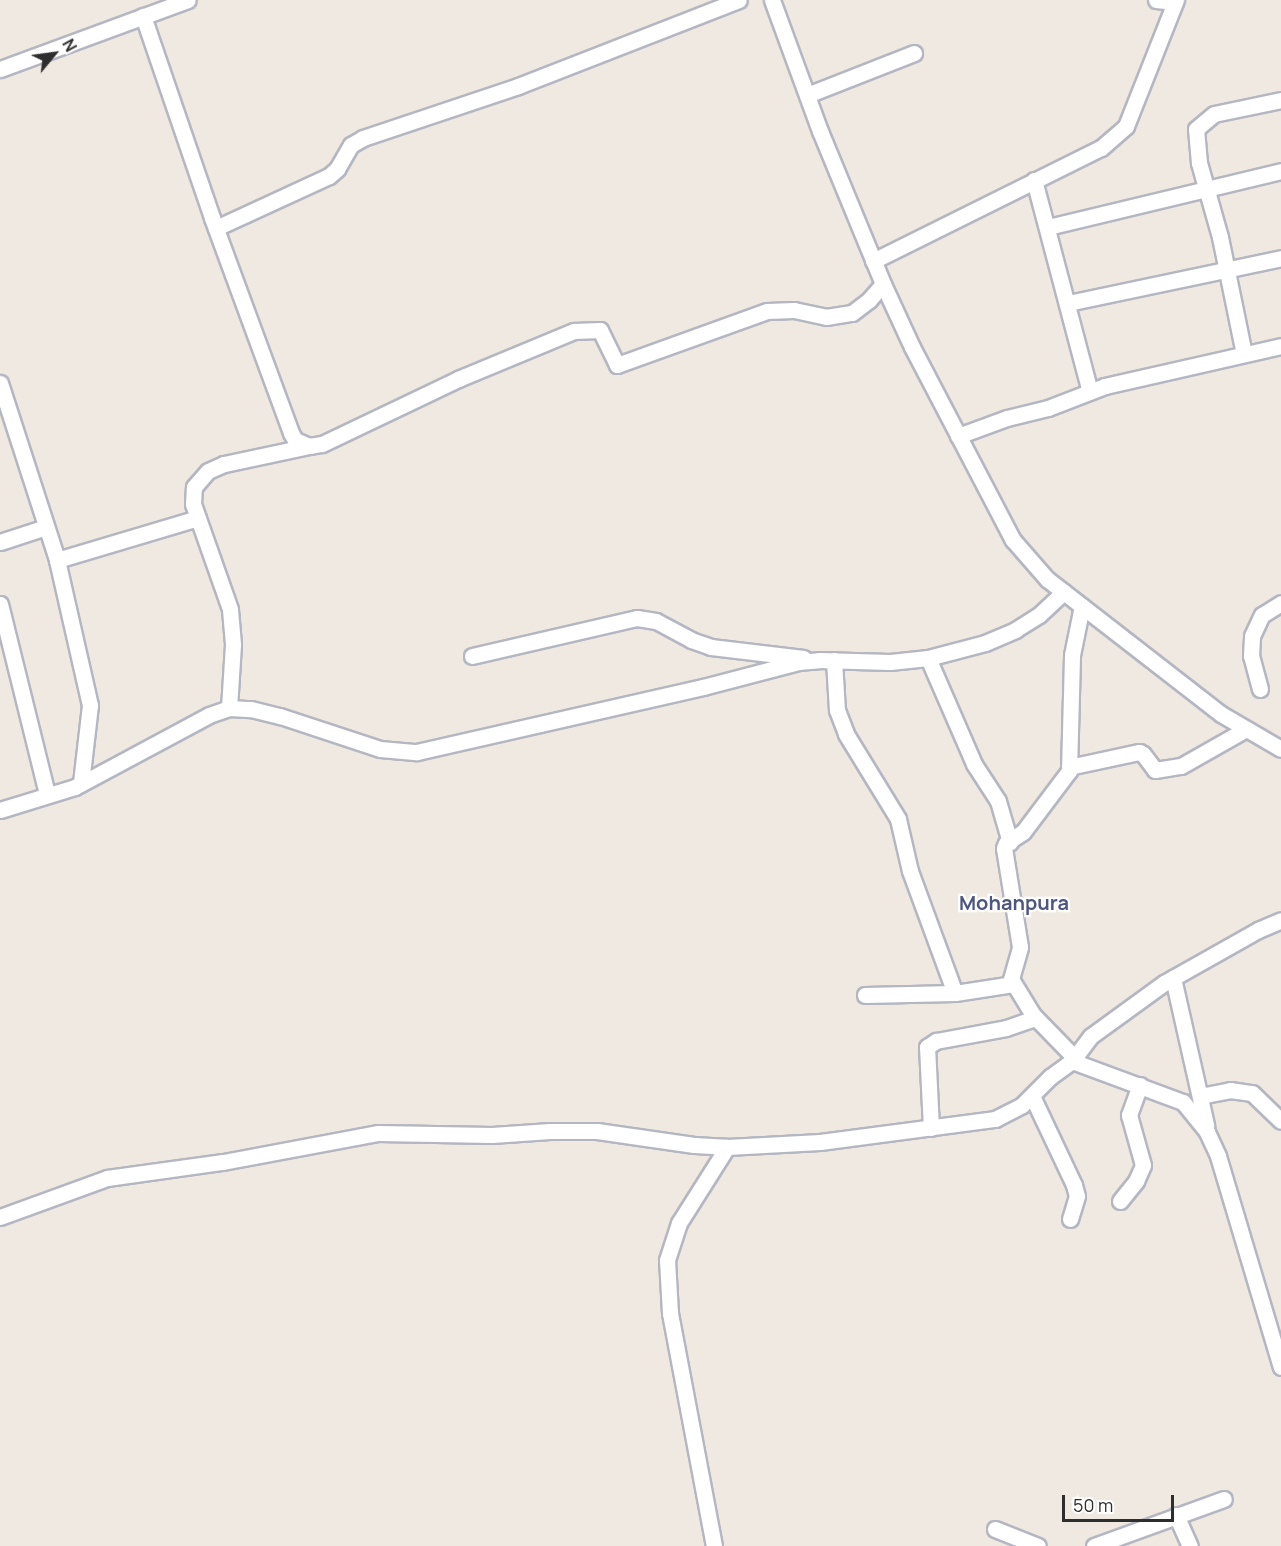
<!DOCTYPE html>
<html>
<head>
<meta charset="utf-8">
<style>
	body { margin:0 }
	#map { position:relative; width:1281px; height:1546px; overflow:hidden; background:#efe9e1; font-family:Manrope,sans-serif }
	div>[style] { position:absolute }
	.roads { filter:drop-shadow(2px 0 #b4b7c1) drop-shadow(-2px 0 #b4b7c1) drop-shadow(0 2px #b4b7c1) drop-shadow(0 -2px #b4b7c1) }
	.street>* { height:15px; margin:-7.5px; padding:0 7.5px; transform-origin:7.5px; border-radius:7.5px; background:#fff }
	span { translate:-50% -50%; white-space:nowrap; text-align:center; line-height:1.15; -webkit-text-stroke:4.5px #fff; paint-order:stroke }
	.quarter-label { font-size:20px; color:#4d5680; font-weight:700 }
	.north { position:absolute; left:24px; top:24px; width:60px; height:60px; -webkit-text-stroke:4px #fff; paint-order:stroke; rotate:61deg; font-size:16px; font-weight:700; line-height:24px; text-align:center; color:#2e2e2e }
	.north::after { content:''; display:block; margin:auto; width:21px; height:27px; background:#2e2e2e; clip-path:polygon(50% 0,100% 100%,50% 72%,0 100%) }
	.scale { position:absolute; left:1062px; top:1495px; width:112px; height:27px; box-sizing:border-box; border:3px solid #2e2e2e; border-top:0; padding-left:8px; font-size:18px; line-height:21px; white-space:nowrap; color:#2e2e2e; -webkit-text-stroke:4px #fff; paint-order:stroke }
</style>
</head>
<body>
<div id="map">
	<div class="roads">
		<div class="street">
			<i style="left:772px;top:0;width:140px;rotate:69.9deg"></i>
			<i style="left:820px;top:131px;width:165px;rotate:67.6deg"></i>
			<i style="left:883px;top:284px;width:69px;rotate:65.3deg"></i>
			<i style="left:912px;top:347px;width:218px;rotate:62.4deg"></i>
			<i style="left:1013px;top:540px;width:52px;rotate:48.9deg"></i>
			<i style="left:1047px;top:579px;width:220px;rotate:37.8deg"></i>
			<i style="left:1221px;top:714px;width:69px;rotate:30.3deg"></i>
			<i style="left:1156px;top:0;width:19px;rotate:6deg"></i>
			<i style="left:143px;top:16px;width:213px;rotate:71.1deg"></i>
			<i style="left:212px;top:218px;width:229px;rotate:69.8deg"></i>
			<i style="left:291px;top:433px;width:8px;rotate:60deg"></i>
			<i style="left:295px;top:440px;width:15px;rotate:23deg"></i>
			<i style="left:309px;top:446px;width:13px;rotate:-9deg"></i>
			<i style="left:322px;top:444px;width:151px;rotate:-25.5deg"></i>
			<i style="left:458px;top:379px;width:126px;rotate:-22.5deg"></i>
			<i style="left:574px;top:331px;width:26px;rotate:-2deg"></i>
			<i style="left:600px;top:330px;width:39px;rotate:64deg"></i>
			<i style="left:617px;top:365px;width:159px;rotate:-19.8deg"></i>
			<i style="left:767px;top:311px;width:27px;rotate:-2deg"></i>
			<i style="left:794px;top:310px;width:33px;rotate:12deg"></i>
			<i style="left:826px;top:317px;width:26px;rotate:-9deg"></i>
			<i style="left:852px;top:313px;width:21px;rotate:-37deg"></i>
			<i style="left:869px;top:300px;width:21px;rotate:-49deg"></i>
			<i style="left:0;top:69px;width:200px;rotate:-20.2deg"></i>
			<i style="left:807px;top:95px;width:115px;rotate:-21.4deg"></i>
			<i style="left:1034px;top:180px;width:219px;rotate:75.2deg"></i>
			<i style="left:1048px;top:227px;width:240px;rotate:-13.5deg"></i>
			<i style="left:216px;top:228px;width:124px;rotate:-24.7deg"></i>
			<i style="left:329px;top:176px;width:11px;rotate:-41deg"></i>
			<i style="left:337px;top:169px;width:28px;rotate:-60deg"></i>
			<i style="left:351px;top:145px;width:14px;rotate:-30deg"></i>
			<i style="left:363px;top:138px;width:163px;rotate:-18.5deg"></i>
			<i style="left:518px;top:86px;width:237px;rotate:-21.3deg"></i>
			<i style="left:873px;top:261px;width:254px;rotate:-26.4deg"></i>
			<i style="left:1101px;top:148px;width:33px;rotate:-41deg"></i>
			<i style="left:1126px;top:126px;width:136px;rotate:-68.4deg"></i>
			<i style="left:1068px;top:303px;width:218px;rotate:-11.9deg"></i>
			<i style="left:1244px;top:354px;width:119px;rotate:-101.6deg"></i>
			<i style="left:1220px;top:237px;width:77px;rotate:-105.8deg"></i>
			<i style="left:1199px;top:163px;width:34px;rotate:-95deg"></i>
			<i style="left:1196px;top:129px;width:23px;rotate:-40deg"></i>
			<i style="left:1214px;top:114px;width:68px;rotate:-11.8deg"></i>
			<i style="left:0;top:383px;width:186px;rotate:72.1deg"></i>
			<i style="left:57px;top:560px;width:149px;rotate:77.2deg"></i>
			<i style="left:90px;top:705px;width:79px;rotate:96.6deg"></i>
			<i style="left:958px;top:436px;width:52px;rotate:-20.2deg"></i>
			<i style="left:1007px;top:418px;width:42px;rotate:-13.7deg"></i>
			<i style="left:1048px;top:408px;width:61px;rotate:-21.1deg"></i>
			<i style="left:1105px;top:386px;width:180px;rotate:-12.8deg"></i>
			<i style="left:0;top:542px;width:48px;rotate:-18.1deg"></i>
			<i style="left:57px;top:560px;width:147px;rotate:-16.6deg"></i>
			<i style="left:0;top:604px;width:196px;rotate:76.1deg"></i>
			<i style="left:472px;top:656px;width:169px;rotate:-13deg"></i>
			<i style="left:637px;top:618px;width:19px;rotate:9deg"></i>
			<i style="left:656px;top:621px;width:40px;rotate:28deg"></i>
			<i style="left:691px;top:640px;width:21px;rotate:19deg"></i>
			<i style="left:711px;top:647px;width:93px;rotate:6.8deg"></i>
			<i style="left:928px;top:658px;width:116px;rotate:66.5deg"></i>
			<i style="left:974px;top:764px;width:44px;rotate:57deg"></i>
			<i style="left:998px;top:801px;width:43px;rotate:73.7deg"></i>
			<i style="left:834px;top:660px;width:50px;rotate:86.6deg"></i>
			<i style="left:837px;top:710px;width:26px;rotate:69deg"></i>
			<i style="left:846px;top:734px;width:100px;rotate:58.5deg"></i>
			<i style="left:898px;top:819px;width:53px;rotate:77deg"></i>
			<i style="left:910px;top:871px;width:130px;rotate:69.8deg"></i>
			<i style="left:1260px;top:689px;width:34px;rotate:-105deg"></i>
			<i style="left:1251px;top:656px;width:20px;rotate:-87deg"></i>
			<i style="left:1252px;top:636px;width:23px;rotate:-65deg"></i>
			<i style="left:1262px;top:615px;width:22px;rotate:-32deg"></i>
			<i style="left:229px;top:708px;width:64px;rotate:-86.4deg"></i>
			<i style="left:233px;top:644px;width:35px;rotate:-95deg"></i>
			<i style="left:230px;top:609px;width:111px;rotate:-109.4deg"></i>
			<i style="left:193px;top:504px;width:17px;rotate:-87deg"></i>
			<i style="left:194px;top:487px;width:21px;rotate:-49deg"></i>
			<i style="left:208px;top:471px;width:17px;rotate:-24deg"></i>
			<i style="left:224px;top:464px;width:87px;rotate:-12deg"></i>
			<i style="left:1069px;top:767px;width:72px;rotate:-12.1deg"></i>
			<i style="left:1139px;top:752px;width:4px;rotate:27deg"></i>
			<i style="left:1143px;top:754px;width:20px;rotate:53deg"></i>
			<i style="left:1155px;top:770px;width:26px;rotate:-9deg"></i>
			<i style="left:1181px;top:766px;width:75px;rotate:-29.6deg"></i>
			<i style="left:0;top:810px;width:78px;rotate:-17deg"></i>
			<i style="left:75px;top:787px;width:152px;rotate:-28.2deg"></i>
			<i style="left:209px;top:715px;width:21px;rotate:-19deg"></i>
			<i style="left:229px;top:708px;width:22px;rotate:3deg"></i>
			<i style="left:251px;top:709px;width:30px;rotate:14deg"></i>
			<i style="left:280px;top:716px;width:105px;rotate:18.3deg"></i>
			<i style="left:380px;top:749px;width:37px;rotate:5deg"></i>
			<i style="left:417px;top:752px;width:293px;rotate:-12.8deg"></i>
			<i style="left:703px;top:687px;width:98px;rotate:-14.7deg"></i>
			<i style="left:798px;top:662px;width:21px;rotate:-5deg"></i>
			<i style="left:819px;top:660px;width:71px;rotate:1.6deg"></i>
			<i style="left:890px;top:662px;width:38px;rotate:-6deg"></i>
			<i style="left:928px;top:658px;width:59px;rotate:-14.7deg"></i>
			<i style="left:985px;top:643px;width:33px;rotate:-23deg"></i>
			<i style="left:1015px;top:630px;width:28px;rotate:-32deg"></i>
			<i style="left:1039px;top:615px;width:34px;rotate:-43deg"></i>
			<i style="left:1173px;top:978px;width:151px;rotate:77.3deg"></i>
			<i style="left:865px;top:995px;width:90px;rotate:-1.3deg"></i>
			<i style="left:955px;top:993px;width:59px;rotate:-8.8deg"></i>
			<i style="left:1074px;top:1057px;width:59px;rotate:-134.3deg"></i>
			<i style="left:1033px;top:1015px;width:42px;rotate:-121.4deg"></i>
			<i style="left:1011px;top:979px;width:33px;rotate:-74deg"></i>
			<i style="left:1020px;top:947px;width:100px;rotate:-99.2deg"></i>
			<i style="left:1004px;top:848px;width:5px;rotate:-68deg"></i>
			<i style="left:1006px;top:843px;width:20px;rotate:-33deg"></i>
			<i style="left:1023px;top:832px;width:76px;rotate:-53deg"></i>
			<i style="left:1069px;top:771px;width:116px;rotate:-88.5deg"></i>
			<i style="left:1072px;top:655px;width:50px;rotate:-78.5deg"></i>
			<i style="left:1072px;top:1061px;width:118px;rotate:20.3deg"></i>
			<i style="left:1183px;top:1102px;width:38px;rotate:51deg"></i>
			<i style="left:1207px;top:1132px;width:26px;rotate:65deg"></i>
			<i style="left:1218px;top:1156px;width:220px;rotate:73.4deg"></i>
			<i style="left:1032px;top:1096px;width:98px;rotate:64.7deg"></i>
			<i style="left:1074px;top:1185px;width:11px;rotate:75deg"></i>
			<i style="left:1077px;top:1196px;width:24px;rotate:107deg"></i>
			<i style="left:1200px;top:1096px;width:31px;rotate:-11deg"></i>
			<i style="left:1230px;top:1090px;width:22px;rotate:8deg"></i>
			<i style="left:1252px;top:1093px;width:40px;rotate:44deg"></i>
			<i style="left:931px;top:1128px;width:81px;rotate:-92.8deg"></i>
			<i style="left:927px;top:1047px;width:11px;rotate:-34deg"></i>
			<i style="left:936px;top:1041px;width:71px;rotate:-10.5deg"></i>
			<i style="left:1006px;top:1028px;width:31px;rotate:-19deg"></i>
			<i style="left:1120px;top:1201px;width:26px;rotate:-51deg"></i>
			<i style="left:1136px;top:1181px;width:17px;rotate:-66deg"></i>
			<i style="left:1143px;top:1165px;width:52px;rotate:-105.6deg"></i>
			<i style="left:1129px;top:1115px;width:32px;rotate:-70deg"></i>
			<i style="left:0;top:1217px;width:114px;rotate:-20deg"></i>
			<i style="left:107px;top:1178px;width:117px;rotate:-7.9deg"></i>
			<i style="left:223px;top:1162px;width:158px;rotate:-10.6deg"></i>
			<i style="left:378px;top:1133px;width:114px;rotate:1deg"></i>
			<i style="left:492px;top:1135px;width:58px;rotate:-3.9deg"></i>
			<i style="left:550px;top:1131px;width:47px"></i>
			<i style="left:597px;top:1131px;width:98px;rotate:8.2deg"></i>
			<i style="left:694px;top:1145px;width:33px;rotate:3deg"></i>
			<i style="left:727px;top:1147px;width:93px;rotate:-3.1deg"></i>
			<i style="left:820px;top:1142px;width:177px;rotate:-7.5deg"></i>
			<i style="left:995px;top:1119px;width:30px;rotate:-27deg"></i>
			<i style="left:1022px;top:1105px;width:40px;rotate:-45deg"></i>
			<i style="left:1050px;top:1077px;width:27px;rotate:-36deg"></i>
			<i style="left:1072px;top:1061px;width:31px;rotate:-53deg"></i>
			<i style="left:1091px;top:1036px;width:90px;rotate:-36deg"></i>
			<i style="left:1164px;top:983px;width:108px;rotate:-29.4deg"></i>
			<i style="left:1258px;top:930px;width:25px;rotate:-23deg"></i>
			<i style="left:1176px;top:1515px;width:34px;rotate:66deg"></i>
			<i style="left:995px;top:1529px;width:46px;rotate:21.6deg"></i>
			<i style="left:714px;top:1546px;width:237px;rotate:-100.7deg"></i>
			<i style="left:670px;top:1313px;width:53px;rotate:-93.2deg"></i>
			<i style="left:667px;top:1260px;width:39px;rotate:-72deg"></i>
			<i style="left:679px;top:1223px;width:90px;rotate:-57.7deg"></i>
			<i style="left:1094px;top:1546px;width:138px;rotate:-19.9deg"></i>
		</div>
	</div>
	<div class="quarter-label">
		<span style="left:1014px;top:902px">Mohanpura</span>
	</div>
	<div class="north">N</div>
	<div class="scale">50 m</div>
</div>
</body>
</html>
